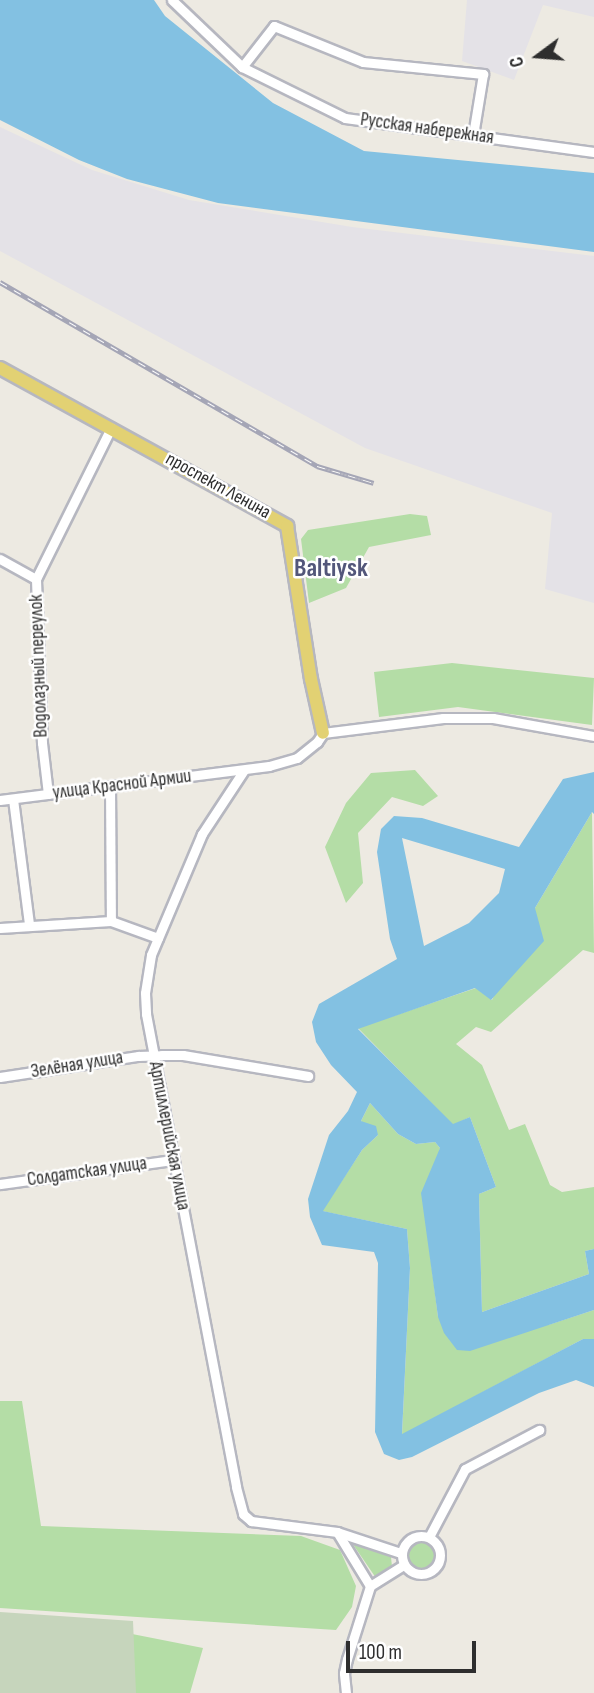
<!DOCTYPE html>
<html>
<head>
<meta charset="utf-8">
<style>
	body { margin:0 }
	#map { position:relative; width:594px; height:1693px; overflow:hidden; background:#edeae2; font-family:"Sofia Sans Condensed",sans-serif }
	div>[style] { position:absolute }
	.industrial>* { inset:0; background:#e4e2e7 }
	.green>* { inset:0; background:#b4dda6 }
	.round { border-radius:50% }
	.cemetery>* { inset:0; background:#c6d5bc }
	.water>* { inset:0; background:#83c1e2 }
	.roads { filter:drop-shadow(2px 0 #b6b7c0) drop-shadow(-2px 0 #b6b7c0) drop-shadow(0 2px #b6b7c0) drop-shadow(0 -2px #b6b7c0) }
	.minor>* { height:9px; margin:-4.5px; padding:0 4.5px; transform-origin:4.5px; border-radius:4.5px; background:#fff }
	.minor>.ring { margin:-4.5px; padding:0; box-sizing:content-box; background:none; border:9px solid #fff; border-radius:50% }
	.major>* { height:12px; margin:-6px; padding:0 6px; transform-origin:6px; border-radius:6px; background:#e2d173 }
	.rail>* { height:5px; margin-top:-2.5px; transform-origin:0; background:repeating-linear-gradient(90deg,#fff 0 8px,#a5a6b6 0 16px); box-sizing:border-box; border-block:2px solid #a5a6b6 }
	span { translate:-50% -50%; white-space:nowrap; text-align:center; line-height:1.15; -webkit-text-stroke:5px #fff; paint-order:stroke }
	.street-label { font-size:19px; color:#2e2e2e }
	.district-label { font-size:26px; color:#53577a; font-weight:700 }
	.north { position:absolute; left:503px; top:21px; width:70px; height:70px; -webkit-text-stroke:5px #fff; paint-order:stroke; rotate:254deg; font-size:19px; font-weight:700; line-height:28px; text-align:center; color:#2e2e2e }
	.north::after { content:''; display:block; margin:auto; width:24px; height:32px; background:#2e2e2e; clip-path:polygon(50% 0,100% 100%,50% 72%,0 100%) }
	.scale { position:absolute; left:346px; top:1641px; width:130px; height:32px; box-sizing:border-box; border:4px solid #2e2e2e; border-top:0; padding-left:9px; font-size:21px; line-height:24px; white-space:nowrap; color:#2e2e2e; -webkit-text-stroke:5px #fff; paint-order:stroke }
</style>
</head>
<body>
<div id="map">
	<div class="industrial">
		<i style="clip-path:polygon(467px 0,594px 0,594px 17px,543px 5px,514px 80px,462px 61px)"></i>
		<i style="clip-path:polygon(0 127px,92px 170px,189px 200px,352px 227px,594px 256px,594px 603px,545px 589px,552px 513px,365px 448px,0 251px)"></i>
	</div>
	<div class="green">
		<i style="clip-path:polygon(410px 514px,427px 516px,431px 535px,369px 547px,346px 588px,309px 603px,301px 539px,308px 530px)"></i>
		<i style="clip-path:polygon(452px 663px,594px 678px,592px 725px,458px 707px,379px 717px,374px 672px)"></i>
		<i style="clip-path:polygon(415px 770px,438px 796px,423px 806px,392px 797px,358px 833px,363px 883px,346px 903px,325px 847px,346px 803px,371px 773px)"></i>
		<i style="clip-path:polygon(592px 812px,594px 953px,583px 950px,491px 1032px,476px 1027px,456px 1044px,482px 1065px,509px 1130px,525px 1124px,550px 1185px,562px 1192px,594px 1187px,594px 1249px,585px 1251px,589px 1274px,482px 1312px,479px 1194px,496px 1187px,470px 1117px,453px 1125px,358px 1028px,476px 988px,492px 1000px,535px 908px)"></i>
		<i style="clip-path:polygon(370px 1103px,398px 1134px,416px 1144px,435px 1142px,440px 1148px,428px 1238px,438px 1317px,548px 1325px,594px 1310px,594px 1339px,583px 1339px,402px 1435px,410px 1268px,407px 1229px,322px 1211px,362px 1150px,378px 1135px,361px 1121px)"></i>
		<i style="clip-path:polygon(0 1401px,22px 1401px,41px 1526px,301px 1536px,340px 1550px,356px 1586px,352px 1607px,336px 1630px,0 1608px)"></i>
		<i class="round" style="left:405px;top:1539px;width:32px;height:32px"></i>
		<i style="clip-path:polygon(352px 1543px,391px 1557px,392px 1567px,376px 1578px)"></i>
		<i style="clip-path:polygon(122px 1632px,203px 1648px,190px 1693px,15px 1693px)"></i>
	</div>
	<div class="cemetery">
		<i style="clip-path:polygon(0 1612px,133px 1621px,136px 1693px,0 1693px)"></i>
	</div>
	<div class="water">
		<i style="clip-path:polygon(0 0,154px 0,165px 16px,273px 103px,364px 151px,594px 173px,594px 252px,218px 203px,127px 179px,79px 160px,0 120px)"></i>
		<i style="clip-path:polygon(evenodd,594px 772px,594px 814px,592px 812px,535px 908px,544px 941px,491px 1000px,475px 988px,358px 1029px,453px 1124px,470px 1117px,496px 1187px,479px 1194px,482px 1312px,589px 1274px,585px 1251px,594px 1249px,594px 1310px,470px 1351px,457px 1350px,444px 1333px,438px 1317px,421px 1193px,440px 1148px,435px 1142px,416px 1144px,398px 1134px,370px 1103px,361px 1121px,376px 1126px,378px 1135px,362px 1150px,323px 1211px,407px 1229px,410px 1268px,402px 1434px,583px 1339px,594px 1339px,594px 1387px,576px 1380px,539px 1393px,412px 1457px,399px 1460px,384px 1454px,375px 1432px,378px 1263px,374px 1252px,322px 1245px,310px 1217px,308px 1199px,329px 1135px,348px 1111px,357px 1092px,331px 1065px,316px 1042px,312px 1022px,319px 1004px,397px 959px,390px 939px,377px 852px,381px 829px,394px 816px,422px 818px,519px 847px,563px 779px,594px 772px,402px 838px,505px 869px,499px 893px,469px 923px,424px 946px,402px 838px)"></i>
	</div>
	<div class="roads">
		<div class="minor">
			<i style="left:172px;top:0;width:97px;rotate:43.7deg"></i>
			<i style="left:242px;top:67px;width:115px;rotate:26.3deg"></i>
			<i style="left:345px;top:118px;width:251px;rotate:7.8deg"></i>
			<i style="left:242px;top:67px;width:52px;rotate:-52deg"></i>
			<i style="left:274px;top:26px;width:96px;rotate:22deg"></i>
			<i style="left:363px;top:62px;width:121px;rotate:5.7deg"></i>
			<i style="left:483px;top:74px;width:62px;rotate:99.3deg"></i>
			<i style="left:0;top:559px;width:41px;rotate:29.1deg"></i>
			<i style="left:244px;top:770px;width:77px;rotate:123.3deg"></i>
			<i style="left:202px;top:834px;width:131px;rotate:112.9deg"></i>
			<i style="left:151px;top:955px;width:38px;rotate:99deg"></i>
			<i style="left:145px;top:993px;width:21px;rotate:87deg"></i>
			<i style="left:146px;top:1014px;width:481px;rotate:79.2deg"></i>
			<i style="left:236px;top:1487px;width:28px;rotate:75deg"></i>
			<i style="left:243px;top:1514px;width:11px;rotate:41deg"></i>
			<i style="left:251px;top:1521px;width:87px;rotate:7.3deg"></i>
			<i style="left:337px;top:1532px;width:67px;rotate:18.2deg"></i>
			<i style="left:110px;top:786px;width:135px;rotate:89.6deg"></i>
			<i style="left:48px;top:794px;width:51px;rotate:-96.7deg"></i>
			<i style="left:42px;top:743px;width:164px;rotate:-92.1deg"></i>
			<i style="left:36px;top:579px;width:169px;rotate:-63.6deg"></i>
			<i style="left:13px;top:799px;width:126px;rotate:82.7deg"></i>
			<i style="left:0;top:800px;width:271px;rotate:-7.2deg"></i>
			<i style="left:269px;top:766px;width:29px;rotate:-16deg"></i>
			<i style="left:297px;top:758px;width:26px;rotate:-39deg"></i>
			<i style="left:317px;top:742px;width:11px;rotate:-56deg"></i>
			<i style="left:323px;top:733px;width:121px;rotate:-7.1deg"></i>
			<i style="left:443px;top:718px;width:50px"></i>
			<i style="left:493px;top:718px;width:103px;rotate:10.1deg"></i>
			<i style="left:0;top:928px;width:111px;rotate:-3.6deg"></i>
			<i style="left:111px;top:921px;width:50px;rotate:19.9deg"></i>
			<i style="left:0;top:1077px;width:140px;rotate:-8.7deg"></i>
			<i style="left:138px;top:1056px;width:24px;rotate:-2deg"></i>
			<i style="left:162px;top:1055px;width:21px"></i>
			<i style="left:183px;top:1055px;width:127px;rotate:9.5deg"></i>
			<i style="left:0;top:1184px;width:175px;rotate:-7.9deg"></i>
			<i style="left:337px;top:1532px;width:63px;rotate:58.6deg"></i>
			<i class="ring" style="left:402px;top:1536px;width:29px;height:29px"></i>
			<i style="left:429px;top:1537px;width:77px;rotate:-62.1deg"></i>
			<i style="left:465px;top:1469px;width:84px;rotate:-27.8deg"></i>
			<i style="left:346px;top:1693px;width:20px;rotate:-96deg"></i>
			<i style="left:344px;top:1673px;width:14px;rotate:-78deg"></i>
			<i style="left:347px;top:1659px;width:77px;rotate:-72.5deg"></i>
			<i style="left:370px;top:1586px;width:40px;rotate:-32deg"></i>
		</div>
		<div class="major">
			<i style="left:0;top:368px;width:328px;rotate:28.8deg"></i>
			<i style="left:287px;top:526px;width:155px;rotate:81.1deg"></i>
			<i style="left:311px;top:679px;width:55px;rotate:77.5deg"></i>
		</div>
	</div>
	<div class="rail">
		<i style="left:0;top:282px;width:367px;rotate:30.1deg"></i>
		<i style="left:317px;top:466px;width:59px;rotate:16.6deg"></i>
	</div>
	<div class="street-label">
		<span style="left:427px;top:129px;rotate:8deg">Русская набережная</span>
		<span style="left:218px;top:486px;rotate:29deg">проспект Ленина</span>
		<span style="left:39px;top:666px;rotate:-92deg">Водолазный переулок</span>
		<span style="left:122px;top:785px;rotate:-7deg">улица Красной Армии</span>
		<span style="left:77px;top:1065px;rotate:-9deg">Зелёная улица</span>
		<span style="left:169px;top:1136px;rotate:79deg">Артиллерийская улица</span>
		<span style="left:87px;top:1172px;rotate:-8deg">Солдатская улица</span>
	</div>
	<div class="district-label">
		<span style="left:331px;top:569px">Baltiysk</span>
	</div>
	<div class="north">С</div>
	<div class="scale">100 m</div>
</div>
</body>
</html>
